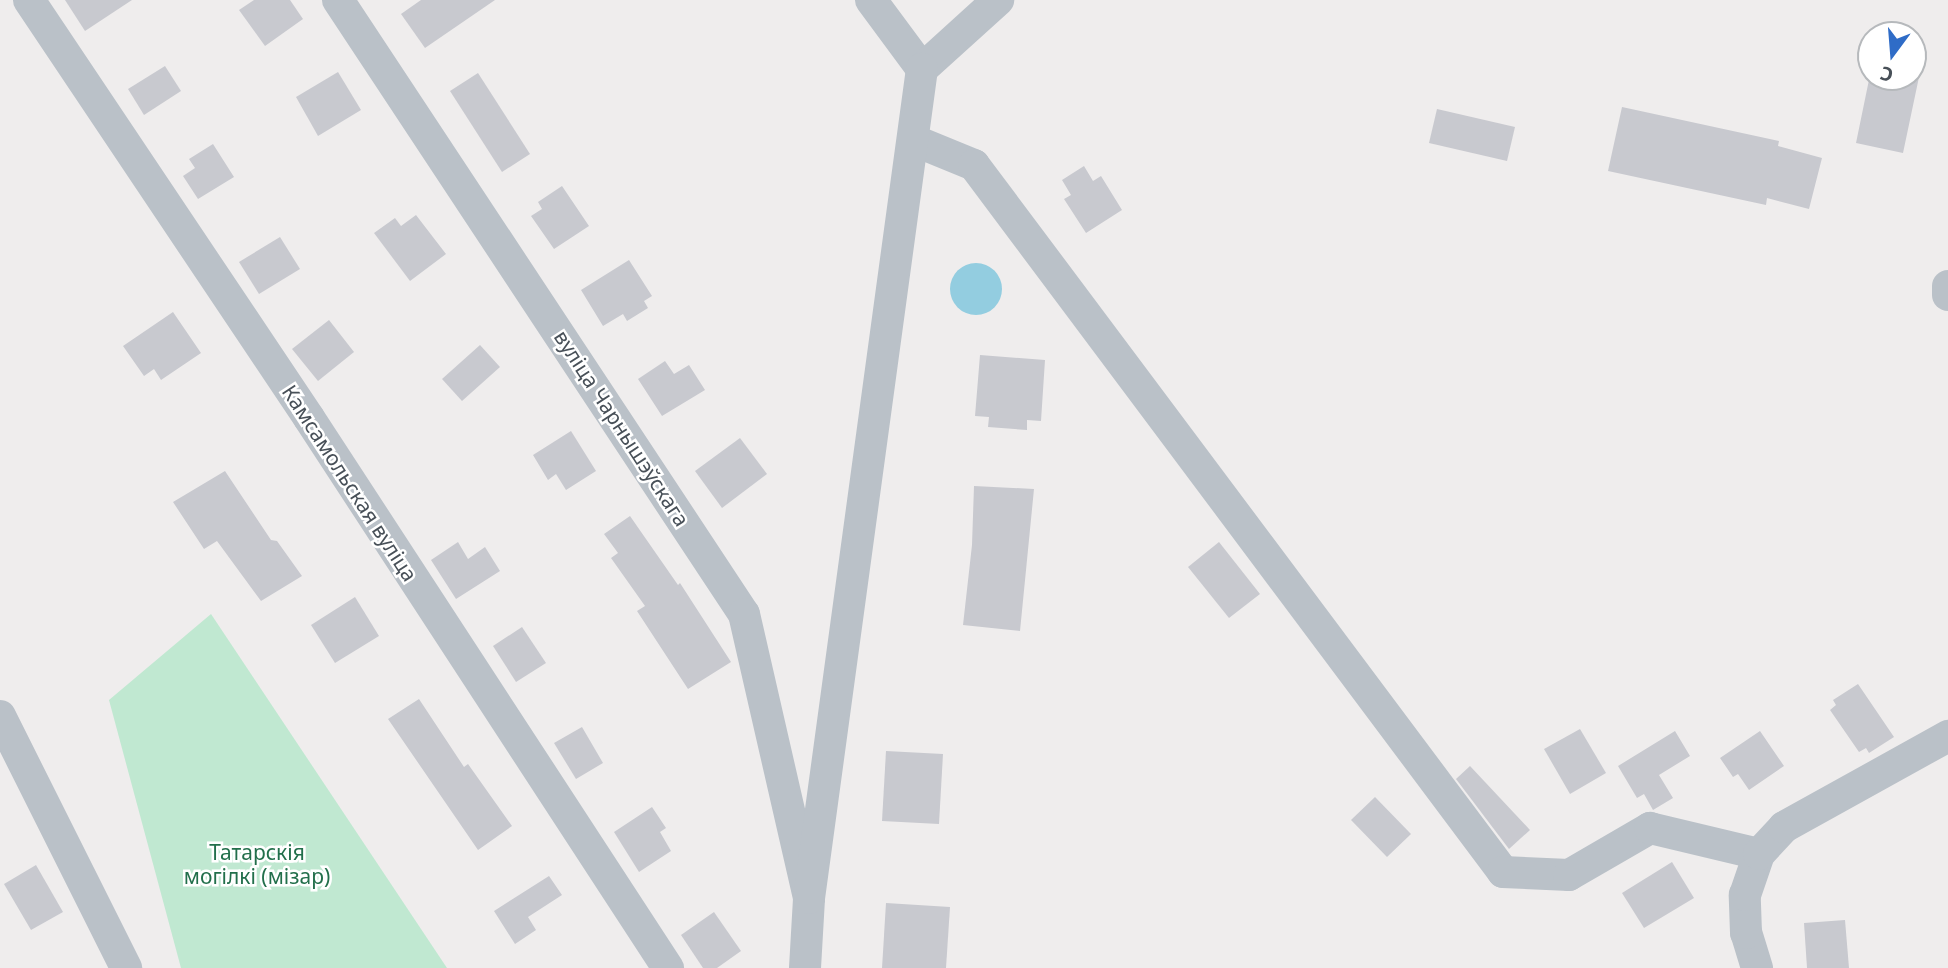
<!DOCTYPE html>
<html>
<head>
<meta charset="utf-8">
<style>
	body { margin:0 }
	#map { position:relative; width:1948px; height:968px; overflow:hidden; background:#efeded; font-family:"Noto Sans",sans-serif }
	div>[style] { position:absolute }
	.green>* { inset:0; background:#c0e8d1 }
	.water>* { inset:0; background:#93cde0 }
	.round { border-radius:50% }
	.building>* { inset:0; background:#c8c9cf }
	.minor>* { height:32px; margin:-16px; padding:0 16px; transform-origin:16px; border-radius:16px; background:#bac1c8 }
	span { translate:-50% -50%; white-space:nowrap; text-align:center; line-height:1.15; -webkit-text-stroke:5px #fff; paint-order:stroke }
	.street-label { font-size:21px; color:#485058 }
	.park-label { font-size:21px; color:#226f4b }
	.north { position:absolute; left:1857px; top:21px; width:70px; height:70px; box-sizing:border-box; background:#fff; border:2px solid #b6b9bc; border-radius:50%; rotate:196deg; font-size:19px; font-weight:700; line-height:28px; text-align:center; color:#485058 }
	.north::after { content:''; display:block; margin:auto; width:24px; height:32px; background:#2f6cc7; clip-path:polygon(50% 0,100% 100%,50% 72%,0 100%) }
</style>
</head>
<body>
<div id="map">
	<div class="green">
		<i style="clip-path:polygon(211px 614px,447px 968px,181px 968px,109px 700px)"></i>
	</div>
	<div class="water">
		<i class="round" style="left:950px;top:263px;width:52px;height:52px"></i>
	</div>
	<div class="building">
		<i style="clip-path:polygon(65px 0,132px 0,85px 31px)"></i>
		<i style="clip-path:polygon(254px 0,290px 0,303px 19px,265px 46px,239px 10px)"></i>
		<i style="clip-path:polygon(421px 0,495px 0,425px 48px,401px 14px)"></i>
		<i style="clip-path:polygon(1913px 56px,1923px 58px,1903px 153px,1856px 143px,1871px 70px,1871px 77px,1913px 77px)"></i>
		<i style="clip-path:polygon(165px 66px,181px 91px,144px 115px,128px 89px)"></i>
		<i style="clip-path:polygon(338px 72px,361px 110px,318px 136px,296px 97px)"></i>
		<i style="clip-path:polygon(478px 73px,530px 154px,502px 172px,450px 91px)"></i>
		<i style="clip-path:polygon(1622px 107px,1779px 141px,1778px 146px,1822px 158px,1809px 209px,1767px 198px,1766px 205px,1608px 171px)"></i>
		<i style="clip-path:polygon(1437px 109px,1515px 127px,1507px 161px,1429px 143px)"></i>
		<i style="clip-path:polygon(213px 144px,234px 177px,198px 199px,183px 176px,195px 168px,189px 159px)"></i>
		<i style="clip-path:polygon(1084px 166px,1093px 181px,1101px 176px,1122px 210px,1086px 233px,1064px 199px,1071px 195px,1062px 180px)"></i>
		<i style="clip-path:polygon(562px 186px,589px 226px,554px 249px,531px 216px,542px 209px,538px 202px)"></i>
		<i style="clip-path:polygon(416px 215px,446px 254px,410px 281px,374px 233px,395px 218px,401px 226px)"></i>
		<i style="clip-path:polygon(280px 237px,300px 269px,259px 294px,239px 262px)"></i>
		<i style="clip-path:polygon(629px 260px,652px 296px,644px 301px,648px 308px,627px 321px,623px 314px,603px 326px,581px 290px)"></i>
		<i style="clip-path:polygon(173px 312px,201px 353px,161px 380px,154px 369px,144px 376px,123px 346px)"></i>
		<i style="clip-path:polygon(329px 320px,354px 352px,318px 381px,292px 349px)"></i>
		<i style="clip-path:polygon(480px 345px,500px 367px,462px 401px,442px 379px)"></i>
		<i style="clip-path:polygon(980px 355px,1045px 360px,1041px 421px,1027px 420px,1027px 430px,988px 427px,989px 417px,975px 416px)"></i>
		<i style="clip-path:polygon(665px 361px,674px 374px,689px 365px,705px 390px,662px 416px,638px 379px)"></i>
		<i style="clip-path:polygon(571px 431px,596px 471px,566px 490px,556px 474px,548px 480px,533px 455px)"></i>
		<i style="clip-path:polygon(740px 438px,767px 474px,722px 508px,695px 471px)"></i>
		<i style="clip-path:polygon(225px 471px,271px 540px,277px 541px,302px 576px,261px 601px,217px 541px,204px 549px,173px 502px)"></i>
		<i style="clip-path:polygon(974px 486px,1034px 489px,1020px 631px,963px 625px,972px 545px)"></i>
		<i style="clip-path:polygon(630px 516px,678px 585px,680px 583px,731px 662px,688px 689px,637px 611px,645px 606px,611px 558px,618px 553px,604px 534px)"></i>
		<i style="clip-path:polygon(458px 542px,468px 559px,485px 547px,500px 571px,456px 599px,431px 560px)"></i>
		<i style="clip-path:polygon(1219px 542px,1260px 594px,1229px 618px,1188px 567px)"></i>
		<i style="clip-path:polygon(355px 597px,379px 636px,335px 663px,311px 625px)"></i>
		<i style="clip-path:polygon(522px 627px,546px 663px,516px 682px,493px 646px)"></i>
		<i style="clip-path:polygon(1858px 684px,1894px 737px,1869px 753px,1866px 748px,1859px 752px,1830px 710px,1836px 705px,1833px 700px)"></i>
		<i style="clip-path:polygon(419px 699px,464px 767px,468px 764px,512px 826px,478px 850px,388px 719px)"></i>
		<i style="clip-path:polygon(582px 727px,603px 763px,576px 779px,554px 743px)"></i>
		<i style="clip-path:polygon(1580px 729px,1606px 773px,1570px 794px,1544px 749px)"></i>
		<i style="clip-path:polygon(1675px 731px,1690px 756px,1659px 775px,1673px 798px,1653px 810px,1644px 794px,1637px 798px,1618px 766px)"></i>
		<i style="clip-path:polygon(1760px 731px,1784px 766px,1749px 790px,1738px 774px,1733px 777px,1720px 758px)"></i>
		<i style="clip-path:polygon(886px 751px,943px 754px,939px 824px,882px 821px)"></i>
		<i style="clip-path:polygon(1470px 766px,1530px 830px,1509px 849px,1456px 779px)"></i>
		<i style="clip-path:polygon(1375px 797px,1411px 834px,1387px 857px,1351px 820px)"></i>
		<i style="clip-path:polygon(652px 807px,666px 828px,660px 832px,671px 851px,639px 872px,614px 832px)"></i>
		<i style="clip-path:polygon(1672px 862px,1694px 898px,1644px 928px,1622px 893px)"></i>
		<i style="clip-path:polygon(36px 865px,63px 912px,31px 930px,4px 884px)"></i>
		<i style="clip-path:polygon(549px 876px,562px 895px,528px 917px,536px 930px,515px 944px,494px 911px)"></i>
		<i style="clip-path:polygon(886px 903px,950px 907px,946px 968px,882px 968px)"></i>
		<i style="clip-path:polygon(714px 912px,741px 951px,717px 968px,703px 968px,681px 935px)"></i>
		<i style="clip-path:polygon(1845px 920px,1849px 968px,1807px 968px,1804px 923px)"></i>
	</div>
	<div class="minor">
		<i style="left:29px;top:0;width:503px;rotate:56.18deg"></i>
		<i style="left:309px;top:418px;width:657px;rotate:56.87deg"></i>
		<i style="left:338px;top:0;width:736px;rotate:56.53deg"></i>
		<i style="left:744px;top:614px;width:291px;rotate:77.1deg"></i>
		<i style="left:871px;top:0;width:86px;rotate:53.5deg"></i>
		<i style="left:922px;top:69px;width:103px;rotate:-42.2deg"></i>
		<i style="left:913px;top:140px;width:66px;rotate:22.3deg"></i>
		<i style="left:974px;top:165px;width:883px;rotate:53.19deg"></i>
		<i style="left:1503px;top:872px;width:66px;rotate:2.6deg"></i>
		<i style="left:1569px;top:875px;width:94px;rotate:-30.1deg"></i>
		<i style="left:1650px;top:828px;width:112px;rotate:13.4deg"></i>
		<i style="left:1948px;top:286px;width:9px;rotate:90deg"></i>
		<i style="left:0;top:716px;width:282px;rotate:63.4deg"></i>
		<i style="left:805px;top:968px;width:70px;rotate:-86.7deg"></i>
		<i style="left:809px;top:898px;width:837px;rotate:-82.24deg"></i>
		<i style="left:1757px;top:968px;width:37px;rotate:-107deg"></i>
		<i style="left:1746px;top:933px;width:38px;rotate:-92deg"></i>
		<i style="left:1745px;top:895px;width:43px;rotate:-71.1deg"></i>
		<i style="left:1759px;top:854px;width:37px;rotate:-47deg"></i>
		<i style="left:1784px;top:827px;width:188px;rotate:-29deg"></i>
	</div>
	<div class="street-label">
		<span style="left:622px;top:428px;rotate:57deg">вуліца Чарнышэўскага</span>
		<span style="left:350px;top:483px;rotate:57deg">Камсамольская вуліца</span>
	</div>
	<div class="park-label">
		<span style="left:257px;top:864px">Татарскія<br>могілкі (мізар)</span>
	</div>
	<div class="north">С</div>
</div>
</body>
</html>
